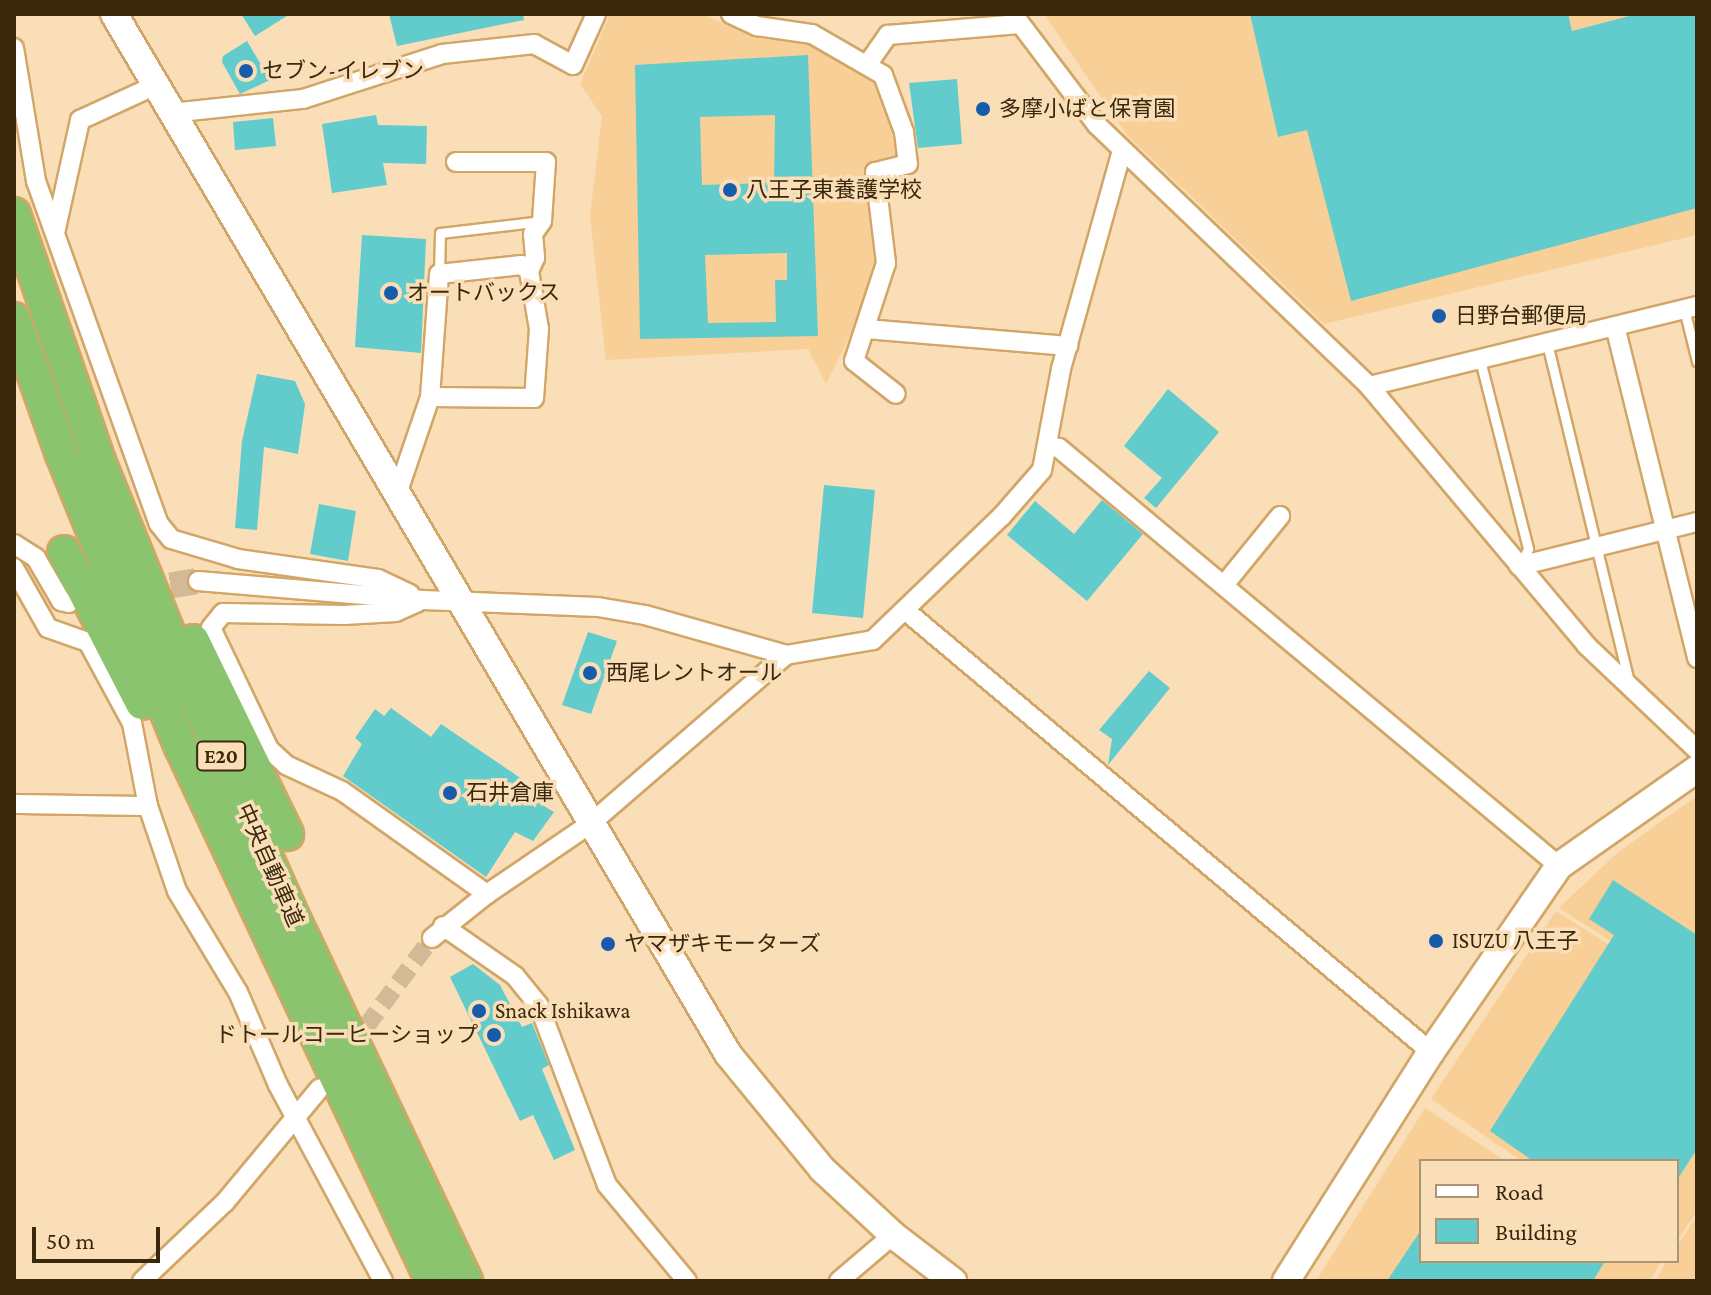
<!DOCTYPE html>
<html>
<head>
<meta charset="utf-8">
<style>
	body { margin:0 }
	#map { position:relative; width:1711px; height:1295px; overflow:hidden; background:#f9deb8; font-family:"Crimson Pro","Noto Sans JP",serif }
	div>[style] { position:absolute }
	.built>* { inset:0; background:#f8cf97 }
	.building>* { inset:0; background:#62cbcb }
	.street-tunnel>* { height:18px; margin-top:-9px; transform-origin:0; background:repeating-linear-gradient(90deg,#d3ba96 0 18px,transparent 0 27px) }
	.secondary-tunnel>* { height:26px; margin-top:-13px; transform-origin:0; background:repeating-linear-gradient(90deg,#d3ba96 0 26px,transparent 0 39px) }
	.roads { filter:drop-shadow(2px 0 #d2a666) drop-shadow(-2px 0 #d2a666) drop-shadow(0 2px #d2a666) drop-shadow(0 -2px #d2a666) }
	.lane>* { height:9px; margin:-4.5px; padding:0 4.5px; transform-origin:4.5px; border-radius:4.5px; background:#fff }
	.street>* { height:18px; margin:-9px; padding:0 9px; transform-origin:9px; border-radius:9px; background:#fff }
	.secondary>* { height:26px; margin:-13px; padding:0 13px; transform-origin:13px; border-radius:13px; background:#fff }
	.highway>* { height:32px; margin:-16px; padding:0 16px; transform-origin:16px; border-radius:16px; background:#8bc46e }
	.dots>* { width:22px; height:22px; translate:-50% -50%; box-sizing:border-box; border:4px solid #f9deb8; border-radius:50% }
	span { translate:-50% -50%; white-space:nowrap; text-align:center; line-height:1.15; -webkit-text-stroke:7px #f9deb8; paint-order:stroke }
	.shield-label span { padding:2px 6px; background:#f9deb8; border:2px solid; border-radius:6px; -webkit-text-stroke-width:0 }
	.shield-label { font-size:20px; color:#39280c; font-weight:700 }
	.poi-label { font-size:22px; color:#39280c }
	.left { translate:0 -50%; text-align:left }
	.right { translate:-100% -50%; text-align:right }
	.street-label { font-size:22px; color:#39280c }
	.frame { position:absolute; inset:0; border:16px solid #39280c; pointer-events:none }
	.legend { position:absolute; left:1419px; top:1159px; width:260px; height:104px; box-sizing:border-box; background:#f9deb8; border:2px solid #ac9573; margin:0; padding:10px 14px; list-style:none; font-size:24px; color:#39280c }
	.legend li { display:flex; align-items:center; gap:16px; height:40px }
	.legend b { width:40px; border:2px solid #ac9573 }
	.scale { position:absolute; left:32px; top:1227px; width:128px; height:36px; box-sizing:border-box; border:4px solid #39280c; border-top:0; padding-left:10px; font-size:24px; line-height:28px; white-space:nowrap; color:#39280c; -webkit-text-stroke:6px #f9deb8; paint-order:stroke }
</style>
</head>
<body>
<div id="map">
	<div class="built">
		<i style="clip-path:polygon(610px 14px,703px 14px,754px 38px,809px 43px,877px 79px,899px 160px,864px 165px,875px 258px,856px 323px,826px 384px,808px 349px,606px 360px,590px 216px,602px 116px,580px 84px)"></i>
		<i style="clip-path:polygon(1044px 14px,1697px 14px,1697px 235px,1324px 324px,1127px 135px)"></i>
		<i style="clip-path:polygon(1697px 796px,1697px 996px,1559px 908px,1617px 853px)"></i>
		<i style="clip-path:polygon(1556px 911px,1697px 1001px,1697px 1211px,1677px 1241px,1677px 1161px,1522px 1161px,1431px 1099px)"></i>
		<i style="clip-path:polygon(1425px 1108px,1505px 1161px,1421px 1161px,1421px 1261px,1657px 1261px,1661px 1263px,1649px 1281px,1316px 1281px)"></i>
		<i style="clip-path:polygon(1697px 1216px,1697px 1281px,1655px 1281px,1667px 1261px,1677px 1261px,1677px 1246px)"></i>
	</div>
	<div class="building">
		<i style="clip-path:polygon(241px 14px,290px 14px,255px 36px)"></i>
		<i style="clip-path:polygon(389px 14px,523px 14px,524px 20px,397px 46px)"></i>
		<i style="clip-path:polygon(1250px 14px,1568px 14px,1572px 31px,1637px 14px,1697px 14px,1697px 208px,1351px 301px,1307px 130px,1278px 137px)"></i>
		<i style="clip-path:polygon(247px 41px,270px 80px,240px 94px,222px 62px,223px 56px)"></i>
		<i style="clip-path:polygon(evenodd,808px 55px,818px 336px,640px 339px,635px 65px,808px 55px,775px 115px,774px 183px,702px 185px,700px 117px,775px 115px,808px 55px,787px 253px,787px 280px,775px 280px,776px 322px,708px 323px,705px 255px,787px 253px)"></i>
		<i style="clip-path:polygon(957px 79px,962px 144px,918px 148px,909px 83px)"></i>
		<i style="clip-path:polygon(376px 115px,378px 125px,427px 126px,426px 164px,383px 163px,387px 185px,332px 193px,322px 124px)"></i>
		<i style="clip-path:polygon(273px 118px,276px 146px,235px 150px,233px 122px)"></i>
		<i style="clip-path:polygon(362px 235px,426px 239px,421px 353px,355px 347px)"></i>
		<i style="clip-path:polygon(257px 374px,295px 381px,305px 404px,298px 454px,264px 447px,257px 530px,235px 528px,242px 441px)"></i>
		<i style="clip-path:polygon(1168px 389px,1219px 432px,1156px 508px,1144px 498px,1162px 478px,1124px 446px)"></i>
		<i style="clip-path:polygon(824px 485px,875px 490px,863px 618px,812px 613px)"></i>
		<i style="clip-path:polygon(1102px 500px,1143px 534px,1087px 601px,1007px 535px,1035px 501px,1074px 534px)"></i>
		<i style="clip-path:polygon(319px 504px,356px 511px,348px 561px,310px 554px)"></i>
		<i style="clip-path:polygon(588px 632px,617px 641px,591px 714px,562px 705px)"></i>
		<i style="clip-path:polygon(1149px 671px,1170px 688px,1108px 765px,1112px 739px,1099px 730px)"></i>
		<i style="clip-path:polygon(391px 708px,431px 737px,441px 724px,535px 788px,530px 798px,554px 812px,533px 841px,515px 832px,486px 877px,343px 776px,362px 744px,355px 738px,375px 709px,384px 716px)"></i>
		<i style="clip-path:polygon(1613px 880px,1697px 935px,1697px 1149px,1677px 1180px,1677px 1161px,1533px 1161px,1490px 1131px,1614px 935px,1589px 919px)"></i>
		<i style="clip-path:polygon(473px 964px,500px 985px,522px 1027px,532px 1023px,549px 1065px,542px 1069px,575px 1150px,554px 1160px,533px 1115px,520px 1121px,450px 977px)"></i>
		<i style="clip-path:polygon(1421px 1230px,1421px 1261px,1605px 1261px,1593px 1281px,1387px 1281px)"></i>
	</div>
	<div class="street-tunnel">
		<i style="left:350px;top:1048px;width:137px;rotate:-53.3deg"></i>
	</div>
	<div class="secondary-tunnel">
		<i style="left:132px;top:592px;width:67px;rotate:-9.5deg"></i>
	</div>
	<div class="roads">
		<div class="lane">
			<i style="left:439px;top:274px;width:41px;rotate:-88.6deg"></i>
			<i style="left:440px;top:233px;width:103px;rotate:-6.7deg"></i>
			<i style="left:1684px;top:309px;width:54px;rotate:76deg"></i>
			<i style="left:1547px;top:343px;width:349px;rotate:76.4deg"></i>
			<i style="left:1480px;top:360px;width:195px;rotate:75.7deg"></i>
			<i style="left:1528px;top:549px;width:18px;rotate:117deg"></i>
		</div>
		<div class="street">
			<i style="left:731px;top:14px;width:29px;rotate:25deg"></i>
			<i style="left:757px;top:26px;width:56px;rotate:8.3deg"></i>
			<i style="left:812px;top:34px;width:82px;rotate:30deg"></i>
			<i style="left:883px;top:75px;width:61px;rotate:69.8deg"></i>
			<i style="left:904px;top:132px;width:32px;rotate:83deg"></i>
			<i style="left:908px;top:164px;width:34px;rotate:166deg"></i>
			<i style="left:875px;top:172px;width:92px;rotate:83.1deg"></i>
			<i style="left:886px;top:263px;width:103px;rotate:108.1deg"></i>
			<i style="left:854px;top:361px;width:53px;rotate:38.2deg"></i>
			<i style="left:1013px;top:14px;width:139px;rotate:52.9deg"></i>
			<i style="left:1097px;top:125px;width:377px;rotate:43.8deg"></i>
			<i style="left:1369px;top:386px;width:338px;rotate:50deg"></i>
			<i style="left:1586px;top:645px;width:153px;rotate:43.4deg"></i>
			<i style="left:14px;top:48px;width:135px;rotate:80.6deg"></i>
			<i style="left:36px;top:181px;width:364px;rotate:70.3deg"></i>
			<i style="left:159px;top:524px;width:19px;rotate:51deg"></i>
			<i style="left:171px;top:539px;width:70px;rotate:16.6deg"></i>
			<i style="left:238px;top:559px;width:141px;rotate:8.1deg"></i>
			<i style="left:378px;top:579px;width:35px;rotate:25deg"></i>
			<i style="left:867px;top:65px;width:37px;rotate:-55deg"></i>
			<i style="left:888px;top:35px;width:132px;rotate:-4.8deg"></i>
			<i style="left:171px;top:113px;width:133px;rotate:-6.1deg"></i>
			<i style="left:303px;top:99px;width:146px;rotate:-17.9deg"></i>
			<i style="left:442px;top:54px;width:93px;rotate:-6.2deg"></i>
			<i style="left:534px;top:44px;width:44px;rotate:28.3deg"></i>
			<i style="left:573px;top:65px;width:56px;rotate:-65.7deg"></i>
			<i style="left:456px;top:162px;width:90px"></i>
			<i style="left:546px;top:162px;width:59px;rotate:93.9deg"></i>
			<i style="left:542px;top:221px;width:16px;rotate:125deg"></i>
			<i style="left:533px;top:234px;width:24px;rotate:85deg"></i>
			<i style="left:535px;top:258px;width:14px;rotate:115deg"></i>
			<i style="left:55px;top:233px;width:116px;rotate:-77.5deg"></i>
			<i style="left:80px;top:120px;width:81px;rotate:-24.7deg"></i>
			<i style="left:1615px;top:326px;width:342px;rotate:76.1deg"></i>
			<i style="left:866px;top:329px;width:203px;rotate:4.8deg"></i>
			<i style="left:1369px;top:386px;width:338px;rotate:-13.7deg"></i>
			<i style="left:1048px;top:446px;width:11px;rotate:10deg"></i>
			<i style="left:1059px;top:448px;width:652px;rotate:39.9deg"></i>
			<i style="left:396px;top:497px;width:106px;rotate:-71.2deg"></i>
			<i style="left:430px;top:397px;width:123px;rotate:-85.8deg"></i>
			<i style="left:439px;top:274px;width:83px;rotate:-6.2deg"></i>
			<i style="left:522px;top:265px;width:9px;rotate:41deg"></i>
			<i style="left:529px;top:271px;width:59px;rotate:80.2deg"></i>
			<i style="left:539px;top:329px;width:69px;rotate:94.1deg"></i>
			<i style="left:534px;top:398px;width:104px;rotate:-179.4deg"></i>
			<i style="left:14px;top:544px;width:26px;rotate:32deg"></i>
			<i style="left:36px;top:558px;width:50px;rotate:59.8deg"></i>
			<i style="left:61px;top:601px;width:8px;rotate:14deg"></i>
			<i style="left:1519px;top:566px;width:183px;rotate:-13.9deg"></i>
			<i style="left:14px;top:568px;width:69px;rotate:60.5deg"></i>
			<i style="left:48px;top:628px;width:42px;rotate:19.3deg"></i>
			<i style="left:88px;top:642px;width:92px;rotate:61.5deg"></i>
			<i style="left:132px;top:723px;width:85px;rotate:79.1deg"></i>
			<i style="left:148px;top:806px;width:90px;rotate:71.2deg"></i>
			<i style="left:177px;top:891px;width:118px;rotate:58.9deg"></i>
			<i style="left:238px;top:992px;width:101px;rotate:66.7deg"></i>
			<i style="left:278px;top:1085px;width:222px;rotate:61.8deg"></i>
			<i style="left:198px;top:581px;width:226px;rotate:4.8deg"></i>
			<i style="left:423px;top:600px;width:175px;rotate:2.3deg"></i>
			<i style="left:598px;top:607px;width:48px;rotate:9.7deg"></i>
			<i style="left:645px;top:615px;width:147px;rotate:15.8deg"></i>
			<i style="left:786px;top:655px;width:88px;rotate:-9.8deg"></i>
			<i style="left:873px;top:640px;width:178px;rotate:-43.9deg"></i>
			<i style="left:1001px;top:517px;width:62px;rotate:-48.9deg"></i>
			<i style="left:1042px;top:470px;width:103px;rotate:-79.3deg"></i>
			<i style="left:1061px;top:369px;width:226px;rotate:-74.4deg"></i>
			<i style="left:1224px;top:585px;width:89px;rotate:-50.9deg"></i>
			<i style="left:418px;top:602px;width:24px;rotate:156deg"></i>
			<i style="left:396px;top:612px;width:52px;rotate:176.7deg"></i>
			<i style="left:344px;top:615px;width:121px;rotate:-179.1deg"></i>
			<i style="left:223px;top:613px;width:19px;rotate:129deg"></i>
			<i style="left:211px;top:628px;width:134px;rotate:64.4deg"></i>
			<i style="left:269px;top:749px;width:23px;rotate:43deg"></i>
			<i style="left:286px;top:765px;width:62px;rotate:24.9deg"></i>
			<i style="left:342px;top:791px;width:178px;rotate:35.4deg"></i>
			<i style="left:906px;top:611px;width:686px;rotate:40.03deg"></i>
			<i style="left:14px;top:804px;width:134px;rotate:0.9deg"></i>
			<i style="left:443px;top:926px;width:88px;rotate:34.8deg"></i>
			<i style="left:515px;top:976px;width:38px;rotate:51deg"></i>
			<i style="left:539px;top:1006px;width:191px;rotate:69.2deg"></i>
			<i style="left:607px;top:1185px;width:125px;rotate:50.2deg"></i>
			<i style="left:432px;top:938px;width:70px;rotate:-38.7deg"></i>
			<i style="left:487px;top:894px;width:125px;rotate:-34.2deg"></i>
			<i style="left:590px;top:824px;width:259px;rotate:-40.8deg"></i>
			<i style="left:142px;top:1281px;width:115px;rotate:-43.6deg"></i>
			<i style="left:225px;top:1202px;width:148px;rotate:-50.2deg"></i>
			<i style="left:839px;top:1281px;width:71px;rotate:-40.4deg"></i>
		</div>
		<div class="secondary">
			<i style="left:114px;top:14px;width:1208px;rotate:59.44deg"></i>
			<i style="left:728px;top:1054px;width:149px;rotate:50.7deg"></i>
			<i style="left:822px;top:1169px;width:97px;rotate:42.9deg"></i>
			<i style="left:893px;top:1235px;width:76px;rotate:37.5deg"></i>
			<i style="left:1286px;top:1281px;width:271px;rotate:-57.7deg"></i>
			<i style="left:1431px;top:1052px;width:226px;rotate:-55.5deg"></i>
			<i style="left:1559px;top:866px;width:169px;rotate:-35.1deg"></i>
		</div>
		<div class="highway">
			<i style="left:14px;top:214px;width:261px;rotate:71deg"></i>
			<i style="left:99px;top:461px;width:230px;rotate:68deg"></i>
			<i style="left:185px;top:674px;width:256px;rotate:66deg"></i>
			<i style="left:289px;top:908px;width:413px;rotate:64.6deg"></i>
			<i style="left:14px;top:319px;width:141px;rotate:70.5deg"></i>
			<i style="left:61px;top:452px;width:318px;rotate:67.9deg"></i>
			<i style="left:181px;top:747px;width:590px;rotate:64.82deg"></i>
			<i style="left:64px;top:552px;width:170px;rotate:62.7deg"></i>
			<i style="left:193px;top:641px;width:215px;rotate:64deg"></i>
		</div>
	</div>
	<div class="dots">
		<i style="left:246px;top:71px;background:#175bab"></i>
		<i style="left:983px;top:109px;background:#175bab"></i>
		<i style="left:730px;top:190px;background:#175bab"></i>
		<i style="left:391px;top:293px;background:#175bab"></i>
		<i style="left:1439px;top:316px;background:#175bab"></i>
		<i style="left:590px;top:673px;background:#175bab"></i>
		<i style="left:450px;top:793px;background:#175bab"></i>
		<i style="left:1436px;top:941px;background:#175bab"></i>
		<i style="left:608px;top:944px;background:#175bab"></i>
		<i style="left:479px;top:1011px;background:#175bab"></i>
		<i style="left:494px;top:1035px;background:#175bab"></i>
	</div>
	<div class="shield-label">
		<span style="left:221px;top:756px">E20</span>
	</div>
	<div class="poi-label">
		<span class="left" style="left:262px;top:71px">セブン-イレブン</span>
		<span class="left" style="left:999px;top:109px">多摩小ばと保育園</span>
		<span class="left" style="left:746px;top:190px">八王子東養護学校</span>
		<span class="left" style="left:407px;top:293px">オートバックス</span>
		<span class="left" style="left:1455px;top:316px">日野台郵便局</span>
		<span class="left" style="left:606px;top:673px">西尾レントオール</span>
		<span class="left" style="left:466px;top:793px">石井倉庫</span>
		<span class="left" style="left:1452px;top:941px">ISUZU 八王子</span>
		<span class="left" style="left:624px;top:944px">ヤマザキモーターズ</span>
		<span class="left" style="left:495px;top:1011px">Snack Ishikawa</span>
		<span class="right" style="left:478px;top:1035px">ドトールコーヒーショップ</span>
	</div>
	<div class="street-label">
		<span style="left:270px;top:865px;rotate:66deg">中央自動車道</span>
	</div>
	<div class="frame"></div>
	<ul class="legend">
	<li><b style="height:10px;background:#fff"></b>Road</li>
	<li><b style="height:22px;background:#62cbcb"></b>Building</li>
	</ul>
	<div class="scale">50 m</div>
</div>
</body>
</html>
